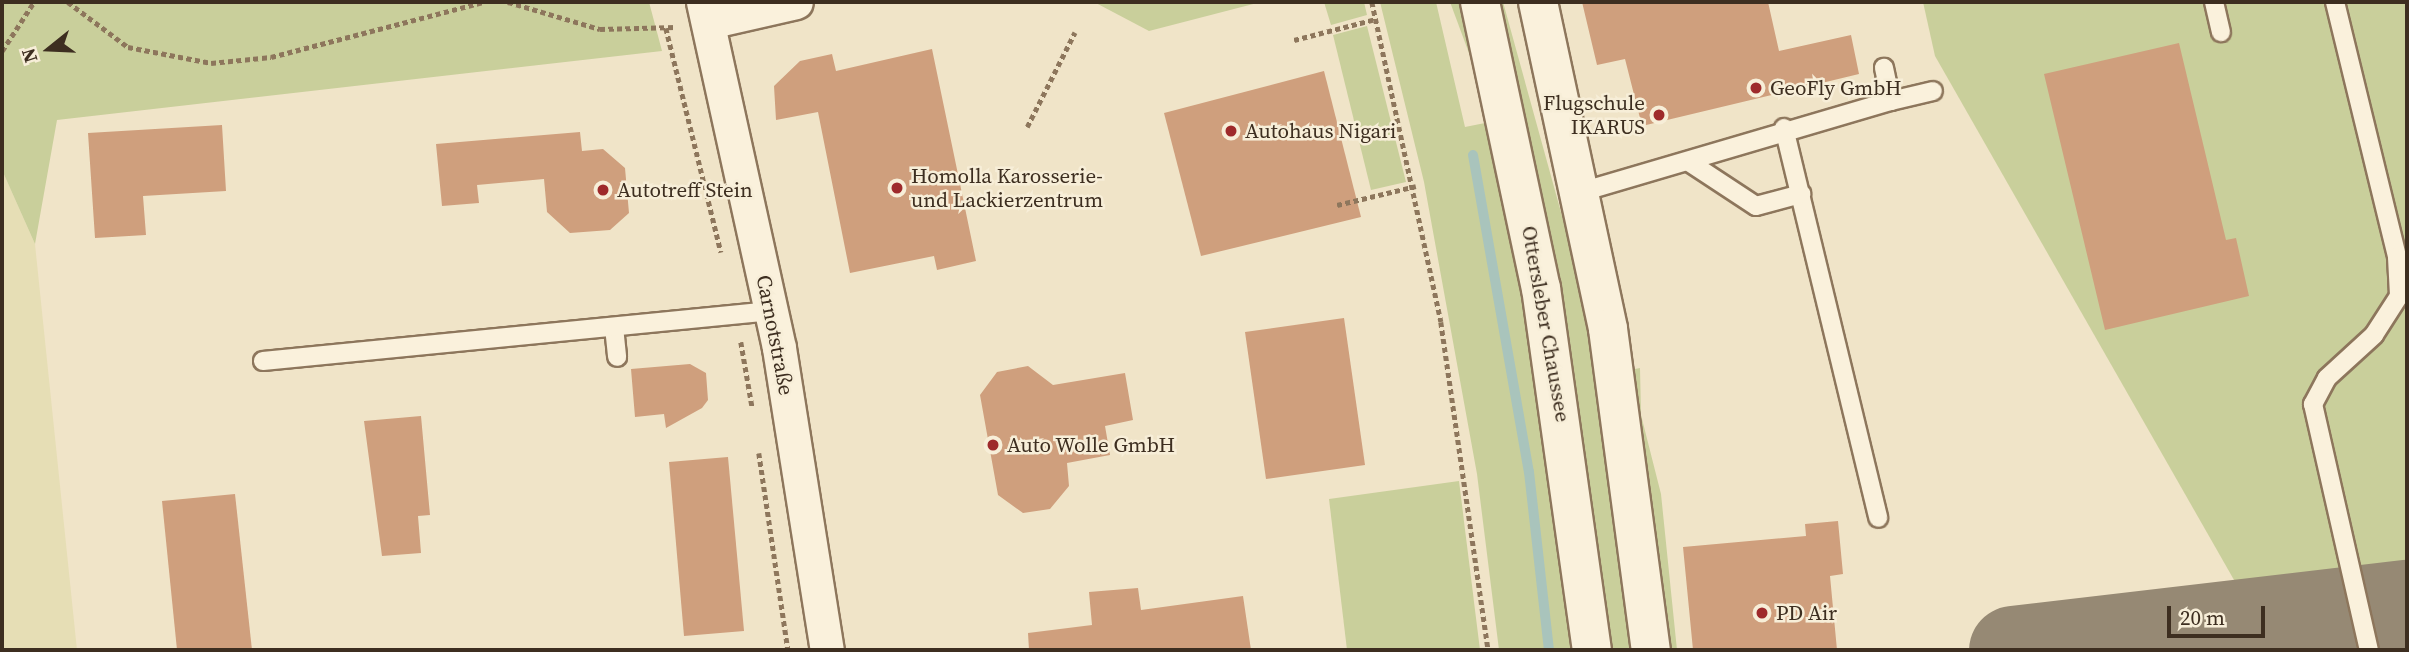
<!DOCTYPE html>
<html>
<head>
<meta charset="utf-8">
<style>
	body { margin:0 }
	#map { position:relative; width:2409px; height:652px; overflow:hidden; background:#f0e4c8; font-family:"Source Serif 4",serif }
	div>[style] { position:absolute }
	.farmland>* { inset:0; background:#e6deb5 }
	.green>* { inset:0; background:#c9cf9b }
	.stream>* { height:10px; margin:-5px; padding:0 5px; transform-origin:5px; border-radius:5px; background:#a9c4bc }
	.taxiway>* { height:89px; margin:-44.5px; padding:0 44.5px; transform-origin:44.5px; border-radius:44.5px; background:#968974 }
	.building>* { inset:0; background:#cf9f7d }
	.path>* { height:4.5px; margin-top:-2.25px; transform-origin:0; background:repeating-linear-gradient(90deg,#8d765c 0 5px,transparent 0 8.5px) }
	.roads { filter:drop-shadow(2px 0 #8d765c) drop-shadow(-2px 0 #8d765c) drop-shadow(0 2px #8d765c) drop-shadow(0 -2px #8d765c) }
	.lane>* { height:18px; margin:-9px; padding:0 9px; transform-origin:9px; border-radius:9px; background:#faf1dc }
	.street>* { height:33px; margin:-16.5px; padding:0 16.5px; transform-origin:16.5px; border-radius:16.5px; background:#faf1dc }
	.secondary>* { height:38px; margin:-19px; padding:0 19px; transform-origin:19px; border-radius:19px; background:#faf1dc }
	.dots>* { width:19px; height:19px; translate:-50% -50%; box-sizing:border-box; border:4px solid #f7eed8; border-radius:50% }
	span { translate:-50% -50%; white-space:nowrap; text-align:center; line-height:1.15; -webkit-text-stroke:5px #f7eed8; paint-order:stroke }
	.poi-label { font-size:21px; color:#3d2e20 }
	.left { translate:0 -50%; text-align:left }
	.right { translate:-100% -50%; text-align:right }
	.street-label { font-size:21px; color:#3d2e20 }
	.frame { position:absolute; inset:0; border:4px solid #3d2e20; pointer-events:none }
	.north { position:absolute; left:14px; top:14px; width:70px; height:70px; -webkit-text-stroke:5px #f7eed8; paint-order:stroke; rotate:252deg; font-size:19px; font-weight:700; line-height:28px; text-align:center; color:#3d2e20 }
	.north::after { content:''; display:block; margin:auto; width:24px; height:32px; background:#3d2e20; clip-path:polygon(50% 0,100% 100%,50% 72%,0 100%) }
	.scale { position:absolute; left:2167px; top:606px; width:98px; height:32px; box-sizing:border-box; border:4px solid #3d2e20; border-top:0; padding-left:9px; font-size:21px; line-height:24px; white-space:nowrap; color:#3d2e20; -webkit-text-stroke:5px #f7eed8; paint-order:stroke }
</style>
</head>
<body>
<div id="map">
	<div class="farmland">
		<i style="clip-path:polygon(2px 170px,35px 244px,77px 650px,2px 650px)"></i>
	</div>
	<div class="green">
		<i style="clip-path:polygon(2px 2px,649px 2px,662px 51px,57px 120px,35px 244px,2px 170px)"></i>
		<i style="clip-path:polygon(1094px 2px,1261px 2px,1149px 31px)"></i>
		<i style="clip-path:polygon(1324px 2px,1364px 2px,1367px 15px,1331px 25px)"></i>
		<i style="clip-path:polygon(1380px 2px,1436px 2px,1465px 127px,1490px 122px,1525px 302px,1576px 650px,1499px 650px,1477px 474px,1424px 182px)"></i>
		<i style="clip-path:polygon(1450px 2px,1462px 2px,1477px 63px,1473px 64px)"></i>
		<i style="clip-path:polygon(1495px 2px,1503px 2px,1575px 263px,1605px 432px,1632px 650px,1610px 650px,1573px 375px)"></i>
		<i style="clip-path:polygon(1923px 2px,2407px 2px,2407px 650px,2274px 650px,1935px 56px)"></i>
		<i style="clip-path:polygon(1367px 26px,1406px 182px,1371px 190px,1333px 35px)"></i>
		<i style="clip-path:polygon(1640px 368px,1641px 415px,1661px 494px,1677px 650px,1666px 650px,1630px 370px)"></i>
		<i style="clip-path:polygon(1459px 481px,1480px 650px,1347px 650px,1329px 499px)"></i>
	</div>
	<div class="stream">
		<i style="left:1473px;top:155px;width:322px;rotate:80deg"></i>
		<i style="left:1529px;top:472px;width:179px;rotate:83.6deg"></i>
	</div>
	<div class="taxiway">
		<i style="left:2013px;top:650px;width:397px;rotate:-6.7deg"></i>
	</div>
	<div class="building">
		<i style="clip-path:polygon(1582px 2px,1768px 2px,1779px 51px,1851px 35px,1859px 74px,1642px 126px,1625px 59px,1597px 65px)"></i>
		<i style="clip-path:polygon(2179px 43px,2226px 240px,2236px 238px,2249px 296px,2105px 330px,2044px 74px)"></i>
		<i style="clip-path:polygon(932px 49px,976px 261px,937px 270px,934px 256px,850px 273px,818px 112px,776px 120px,774px 86px,800px 61px,832px 54px,836px 71px)"></i>
		<i style="clip-path:polygon(1324px 71px,1361px 217px,1201px 256px,1164px 113px)"></i>
		<i style="clip-path:polygon(222px 125px,226px 191px,143px 196px,146px 235px,95px 238px,88px 133px)"></i>
		<i style="clip-path:polygon(580px 132px,582px 151px,603px 149px,625px 168px,629px 213px,610px 230px,570px 233px,547px 212px,544px 179px,477px 185px,479px 203px,442px 206px,436px 144px)"></i>
		<i style="clip-path:polygon(1344px 318px,1365px 465px,1266px 479px,1245px 332px)"></i>
		<i style="clip-path:polygon(690px 364px,706px 373px,708px 400px,702px 408px,666px 428px,664px 414px,635px 417px,631px 369px)"></i>
		<i style="clip-path:polygon(1028px 366px,1053px 385px,1125px 373px,1133px 420px,1105px 426px,1110px 455px,1067px 463px,1069px 486px,1050px 509px,1023px 513px,998px 495px,980px 395px,997px 372px)"></i>
		<i style="clip-path:polygon(421px 416px,430px 515px,418px 516px,421px 553px,382px 556px,364px 421px)"></i>
		<i style="clip-path:polygon(728px 457px,744px 631px,684px 636px,669px 462px)"></i>
		<i style="clip-path:polygon(235px 494px,252px 650px,177px 650px,162px 501px)"></i>
		<i style="clip-path:polygon(1838px 521px,1843px 574px,1830px 576px,1837px 650px,1693px 650px,1683px 547px,1806px 536px,1805px 524px)"></i>
		<i style="clip-path:polygon(1138px 588px,1141px 610px,1243px 596px,1251px 650px,1029px 650px,1028px 633px,1092px 625px,1089px 592px)"></i>
	</div>
	<div class="path">
		<i style="left:68px;top:2px;width:75px;rotate:36.9deg"></i>
		<i style="left:128px;top:47px;width:85px;rotate:10.9deg"></i>
		<i style="left:211px;top:63px;width:60px;rotate:-5.7deg"></i>
		<i style="left:271px;top:57px;width:220px;rotate:-14.5deg"></i>
		<i style="left:508px;top:2px;width:96px;rotate:16.4deg"></i>
		<i style="left:600px;top:29px;width:76px;rotate:-1.5deg"></i>
		<i style="left:1372px;top:2px;width:327px;rotate:77.8deg"></i>
		<i style="left:1441px;top:322px;width:331px;rotate:81.8deg"></i>
		<i style="left:666px;top:28px;width:231px;rotate:76.2deg"></i>
		<i style="left:1294px;top:40px;width:85px;rotate:-14.4deg"></i>
		<i style="left:2px;top:51px;width:59px;rotate:-56.9deg"></i>
		<i style="left:1027px;top:127px;width:106px;rotate:-63.2deg"></i>
		<i style="left:1337px;top:205px;width:81px;rotate:-13.5deg"></i>
		<i style="left:741px;top:342px;width:65px;rotate:80.2deg"></i>
		<i style="left:759px;top:453px;width:199px;rotate:81.6deg"></i>
	</div>
	<div class="roads">
		<div class="lane">
			<i style="left:2214px;top:2px;width:31px;rotate:77deg"></i>
			<i style="left:2335px;top:2px;width:262px;rotate:76.3deg"></i>
			<i style="left:2397px;top:257px;width:39px;rotate:87deg"></i>
			<i style="left:2399px;top:296px;width:46px;rotate:122.7deg"></i>
			<i style="left:2374px;top:335px;width:64px;rotate:137.5deg"></i>
			<i style="left:2327px;top:378px;width:30px;rotate:118deg"></i>
			<i style="left:2313px;top:404px;width:252px;rotate:77.2deg"></i>
			<i style="left:1891px;top:101px;width:43px;rotate:-13.4deg"></i>
			<i style="left:1784px;top:128px;width:401px;rotate:76.4deg"></i>
			<i style="left:1689px;top:162px;width:80px;rotate:33.3deg"></i>
			<i style="left:1756px;top:206px;width:47px;rotate:-14.9deg"></i>
			<i style="left:1581px;top:192px;width:323px;rotate:-16.4deg"></i>
			<i style="left:1891px;top:101px;width:34px;rotate:-102deg"></i>
			<i style="left:614px;top:327px;width:30px;rotate:84deg"></i>
			<i style="left:263px;top:361px;width:510px;rotate:-5.62deg"></i>
		</div>
		<div class="street">
			<i style="left:703px;top:2px;width:354px;rotate:77.6deg"></i>
			<i style="left:779px;top:348px;width:306px;rotate:81deg"></i>
			<i style="left:709px;top:22px;width:89px;rotate:-12.9deg"></i>
		</div>
		<div class="secondary">
			<i style="left:1480px;top:2px;width:292px;rotate:78deg"></i>
			<i style="left:1541px;top:288px;width:366px;rotate:82deg"></i>
			<i style="left:1538px;top:2px;width:334px;rotate:77.9deg"></i>
			<i style="left:1608px;top:329px;width:324px;rotate:82.4deg"></i>
		</div>
	</div>
	<div class="dots">
		<i style="left:1756px;top:88px;background:#9e2a2b"></i>
		<i style="left:1659px;top:115px;background:#9e2a2b"></i>
		<i style="left:1231px;top:131px;background:#9e2a2b"></i>
		<i style="left:897px;top:188px;background:#9e2a2b"></i>
		<i style="left:603px;top:190px;background:#9e2a2b"></i>
		<i style="left:993px;top:445px;background:#9e2a2b"></i>
		<i style="left:1762px;top:613px;background:#9e2a2b"></i>
	</div>
	<div class="poi-label">
		<span class="left" style="left:1770px;top:88px">GeoFly GmbH</span>
		<span class="right" style="left:1645px;top:115px">Flugschule<br>IKARUS</span>
		<span class="left" style="left:1245px;top:131px">Autohaus Nigari</span>
		<span class="left" style="left:911px;top:188px">Homolla Karosserie-<br>und Lackierzentrum</span>
		<span class="left" style="left:617px;top:190px">Autotreff Stein</span>
		<span class="left" style="left:1007px;top:445px">Auto Wolle GmbH</span>
		<span class="left" style="left:1776px;top:613px">PD Air</span>
	</div>
	<div class="street-label">
		<span style="left:1546px;top:324px;rotate:80deg">Ottersleber Chaussee</span>
		<span style="left:775px;top:335px;rotate:79deg">Carnotstraße</span>
	</div>
	<div class="frame"></div>
	<div class="north">N</div>
	<div class="scale">20 m</div>
</div>
</body>
</html>
